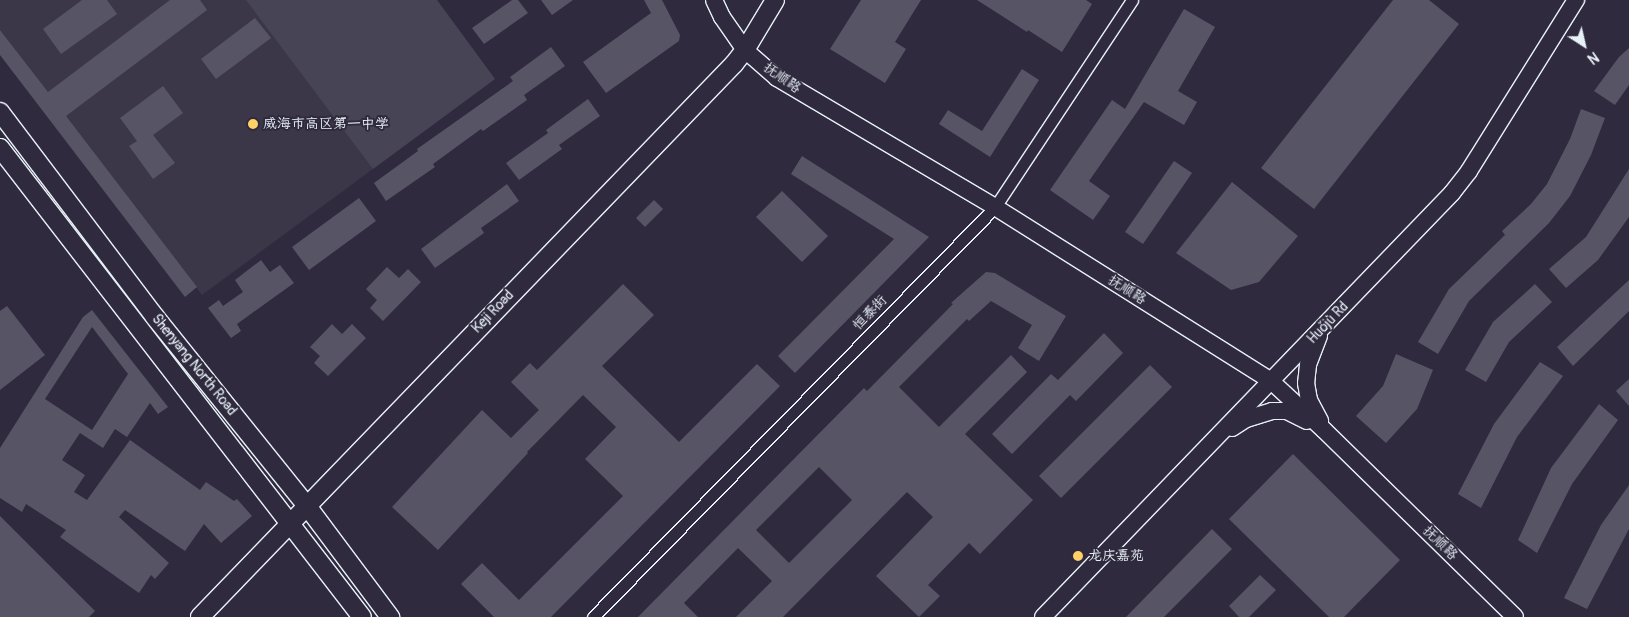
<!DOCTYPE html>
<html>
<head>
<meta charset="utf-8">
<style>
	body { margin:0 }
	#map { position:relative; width:1629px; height:617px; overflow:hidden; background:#2f2a3d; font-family:Pangolin,"LXGW WenKai TC",sans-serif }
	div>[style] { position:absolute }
	.built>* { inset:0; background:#3b3749 }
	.green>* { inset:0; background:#464455 }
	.building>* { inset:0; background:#575565 }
	.roads { filter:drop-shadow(1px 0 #e8f1f8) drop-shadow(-1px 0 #e8f1f8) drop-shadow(0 1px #e8f1f8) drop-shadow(0 -1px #e8f1f8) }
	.street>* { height:11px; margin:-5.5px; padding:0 5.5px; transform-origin:5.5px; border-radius:5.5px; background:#2f2a3d }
	.secondary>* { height:16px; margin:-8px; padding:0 8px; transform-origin:8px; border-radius:8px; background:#2f2a3d }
	.primary>* { height:18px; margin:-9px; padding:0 9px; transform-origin:9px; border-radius:9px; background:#2f2a3d }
	.dots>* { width:14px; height:14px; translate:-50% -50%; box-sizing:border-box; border:2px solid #2f2a3d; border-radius:50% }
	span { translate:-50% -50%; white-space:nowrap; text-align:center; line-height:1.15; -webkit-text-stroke:4px #2f2a3d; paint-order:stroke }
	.street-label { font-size:14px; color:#e8f1f8 }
	.poi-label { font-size:14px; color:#e8f1f8 }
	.left { translate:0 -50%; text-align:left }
	.north { position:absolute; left:1559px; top:20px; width:50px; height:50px; -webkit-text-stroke:4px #2f2a3d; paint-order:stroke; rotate:145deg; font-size:14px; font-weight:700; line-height:20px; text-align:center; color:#e8f1f8 }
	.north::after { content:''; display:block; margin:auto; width:18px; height:22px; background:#e8f1f8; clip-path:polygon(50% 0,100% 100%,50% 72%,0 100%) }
</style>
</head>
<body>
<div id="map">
	<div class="built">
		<i style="clip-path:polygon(0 0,437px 0,495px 79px,202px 295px,0 30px)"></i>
	</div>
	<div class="green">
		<i style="clip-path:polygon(246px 0,437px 0,495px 79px,373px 169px)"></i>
	</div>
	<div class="building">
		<i style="clip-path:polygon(82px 0,107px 0,117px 14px,61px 54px,43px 29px)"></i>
		<i style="clip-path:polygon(170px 0,200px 0,207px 10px,66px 116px,197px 287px,185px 297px,0 55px,0 30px,48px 92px)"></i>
		<i style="clip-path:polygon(512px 0,518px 0,528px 13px,484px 44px,472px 28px)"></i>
		<i style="clip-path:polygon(541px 0,573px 0,552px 15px)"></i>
		<i style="clip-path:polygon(644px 0,662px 0,680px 35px,679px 41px,606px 93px,583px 62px,651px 13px)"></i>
		<i style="clip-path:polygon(861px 0,921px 0,895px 42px,906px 49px,885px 83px,830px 49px)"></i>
		<i style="clip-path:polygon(977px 0,1086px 0,1092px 4px,1062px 52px,1028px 30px,1027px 32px)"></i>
		<i style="clip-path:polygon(1393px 0,1429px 0,1459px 24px,1314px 209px,1261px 168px)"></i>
		<i style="clip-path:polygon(1184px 9px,1215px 27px,1178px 91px,1197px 102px,1184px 125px,1144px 102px,1089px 181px,1110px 196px,1093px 220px,1050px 190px,1112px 100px,1125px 109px)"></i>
		<i style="clip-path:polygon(255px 18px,271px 38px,216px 79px,201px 59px)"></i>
		<i style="clip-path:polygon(551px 47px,565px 66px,524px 95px,527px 100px,483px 131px,481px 129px,433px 164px,435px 167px,386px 201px,374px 183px,418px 151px,417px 149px,513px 81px,510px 77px)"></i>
		<i style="clip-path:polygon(1629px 48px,1629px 85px,1615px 105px,1594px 91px,1619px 57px)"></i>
		<i style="clip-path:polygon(1022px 69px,1039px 80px,990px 157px,939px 124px,948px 110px,982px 131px)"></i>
		<i style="clip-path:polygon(163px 86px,183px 113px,153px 135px,175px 163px,153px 179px,129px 146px,137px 141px,120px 118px)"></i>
		<i style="clip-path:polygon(588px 99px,600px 116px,559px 145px,562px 149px,519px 180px,506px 163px,548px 133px,546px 130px)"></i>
		<i style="clip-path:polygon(1581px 109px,1605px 118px,1591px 155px,1570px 196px,1549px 223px,1469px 301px,1438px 354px,1418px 342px,1449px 289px,1505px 235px,1502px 231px,1531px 204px,1547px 184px,1570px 139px)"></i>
		<i style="clip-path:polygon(802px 156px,929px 237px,795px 373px,778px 356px,894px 239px,791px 174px)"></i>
		<i style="clip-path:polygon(1174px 161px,1192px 173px,1143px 244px,1125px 232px)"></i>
		<i style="clip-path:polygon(1629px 169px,1629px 217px,1598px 260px,1566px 288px,1549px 269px,1586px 237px)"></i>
		<i style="clip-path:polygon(1232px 182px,1298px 236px,1259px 282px,1231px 290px,1176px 253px)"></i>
		<i style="clip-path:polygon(507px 184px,519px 201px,481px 228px,484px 233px,435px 268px,421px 249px)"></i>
		<i style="clip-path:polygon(782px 191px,828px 236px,802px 262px,756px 217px)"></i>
		<i style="clip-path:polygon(359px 198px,376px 221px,309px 270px,292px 247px)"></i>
		<i style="clip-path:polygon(654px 200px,663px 209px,645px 227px,636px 218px)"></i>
		<i style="clip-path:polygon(261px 260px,270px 272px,280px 265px,294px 283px,237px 324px,241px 331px,231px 338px,208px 308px,219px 300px,223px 306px,243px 292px,235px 280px)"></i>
		<i style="clip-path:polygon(387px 267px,399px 278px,408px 269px,421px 282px,383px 321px,370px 308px,377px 300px,366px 289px)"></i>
		<i style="clip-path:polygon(evenodd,986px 272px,995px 273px,1066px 316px,1039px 361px,1018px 348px,1032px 325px,991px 301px,969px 321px,967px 319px,899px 387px,939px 427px,1011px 355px,1027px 372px,965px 434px,1033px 500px,980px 554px,969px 543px,928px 585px,940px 596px,919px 617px,876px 576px,933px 517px,907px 492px,783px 617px,736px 617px,772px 581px,738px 548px,684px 603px,698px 617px,638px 617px,864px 388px,867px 391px,953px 304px,951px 303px,986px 272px,819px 467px,852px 500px,789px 563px,756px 530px,819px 467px)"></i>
		<i style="clip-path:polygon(1629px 280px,1629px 311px,1573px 366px,1557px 347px)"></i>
		<i style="clip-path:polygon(623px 284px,654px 315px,602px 366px,679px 442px,757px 364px,780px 386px,551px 617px,494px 617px,461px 584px,482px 563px,519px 600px,623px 496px,585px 459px,616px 427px,583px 395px,527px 452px,528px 453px,438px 550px,392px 507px,482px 410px,511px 438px,539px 410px,511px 382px,530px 363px,537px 370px)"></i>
		<i style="clip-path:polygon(1535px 284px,1552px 302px,1509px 342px,1486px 382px,1465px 370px,1493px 322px)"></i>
		<i style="clip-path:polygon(7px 306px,45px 355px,0 390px,0 311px)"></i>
		<i style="clip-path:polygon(evenodd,92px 310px,168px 407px,158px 414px,150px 403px,127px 437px,115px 429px,103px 448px,80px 433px,62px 460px,85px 475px,74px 492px,87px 500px,130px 440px,200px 490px,206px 482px,234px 501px,237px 499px,252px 516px,221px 543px,204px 524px,185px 551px,125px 510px,119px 517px,169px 563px,155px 579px,151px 575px,139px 593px,60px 537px,66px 530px,26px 504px,22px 512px,0 498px,0 448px,83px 317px,92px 310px,92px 327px,128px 374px,92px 430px,45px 399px,92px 327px)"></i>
		<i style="clip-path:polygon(332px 324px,342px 334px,352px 324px,366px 338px,328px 376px,314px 363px,320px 356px,310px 347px)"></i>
		<i style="clip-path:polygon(1104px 333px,1123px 353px,1076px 401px,1070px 395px,1012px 454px,992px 434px,1051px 374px,1058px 380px)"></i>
		<i style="clip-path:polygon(1396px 354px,1433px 370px,1417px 409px,1386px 443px,1356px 416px,1383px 386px)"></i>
		<i style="clip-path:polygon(1540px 362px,1563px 376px,1517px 437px,1481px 508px,1458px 494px,1494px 424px)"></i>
		<i style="clip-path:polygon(1150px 365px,1172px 387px,1061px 498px,1039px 476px)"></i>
		<i style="clip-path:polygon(1629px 379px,1629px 406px,1616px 391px)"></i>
		<i style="clip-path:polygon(1599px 404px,1618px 420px,1572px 484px,1537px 553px,1518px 540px,1551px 468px)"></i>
		<i style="clip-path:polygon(1293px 454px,1400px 560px,1344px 617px,1329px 617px,1229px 519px)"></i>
		<i style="clip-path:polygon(1629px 485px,1629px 529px,1587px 609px,1564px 598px,1601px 525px)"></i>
		<i style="clip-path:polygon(0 516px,95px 611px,89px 617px,0 617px)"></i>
		<i style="clip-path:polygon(1212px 529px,1232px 549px,1164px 617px,1126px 617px)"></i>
		<i style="clip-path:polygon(1260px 575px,1276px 590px,1249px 617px,1239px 617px,1229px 606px)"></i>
	</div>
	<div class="roads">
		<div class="street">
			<i style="left:593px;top:617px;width:574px;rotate:-45.56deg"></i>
			<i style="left:995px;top:207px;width:248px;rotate:-56.5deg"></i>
		</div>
		<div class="secondary">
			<i style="left:714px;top:0;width:19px;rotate:65deg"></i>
			<i style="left:722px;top:17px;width:40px;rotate:55.1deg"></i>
			<i style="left:745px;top:50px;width:43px;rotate:41.2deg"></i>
			<i style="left:777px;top:78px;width:253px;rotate:30.6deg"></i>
			<i style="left:995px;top:207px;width:326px;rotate:32.2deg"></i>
			<i style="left:1271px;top:381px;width:72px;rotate:42.8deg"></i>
			<i style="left:1324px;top:430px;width:267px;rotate:44.4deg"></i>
			<i style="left:1319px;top:336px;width:31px;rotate:111deg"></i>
			<i style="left:1308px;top:365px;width:18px;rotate:96deg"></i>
			<i style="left:1306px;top:383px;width:17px;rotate:80deg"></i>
			<i style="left:1309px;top:400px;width:24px;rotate:62deg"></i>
			<i style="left:1232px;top:428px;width:17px;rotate:-33deg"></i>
			<i style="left:1246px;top:419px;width:27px;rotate:-17deg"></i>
			<i style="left:1272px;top:411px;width:15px"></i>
			<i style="left:1287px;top:411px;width:22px;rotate:27deg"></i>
			<i style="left:1043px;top:617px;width:589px;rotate:-46.03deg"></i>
			<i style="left:1452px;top:193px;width:28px;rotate:-52deg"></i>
			<i style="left:1469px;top:171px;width:202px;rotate:-58deg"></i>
		</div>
		<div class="primary">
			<i style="left:0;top:112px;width:257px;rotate:52.9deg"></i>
			<i style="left:155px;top:317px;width:243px;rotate:51.2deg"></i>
			<i style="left:307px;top:506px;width:139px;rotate:53.2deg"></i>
			<i style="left:0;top:148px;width:592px;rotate:52.34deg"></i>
			<i style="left:200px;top:617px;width:769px;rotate:-46deg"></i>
			<i style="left:734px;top:64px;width:18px;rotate:-52deg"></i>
			<i style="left:745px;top:50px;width:58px;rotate:-59deg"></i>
		</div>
	</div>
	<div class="dots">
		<i style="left:253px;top:124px;background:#ffd166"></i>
		<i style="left:1078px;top:556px;background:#ffd166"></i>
	</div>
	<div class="street-label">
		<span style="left:782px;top:78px;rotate:35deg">抚顺路</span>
		<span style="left:1127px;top:290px;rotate:32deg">抚顺路</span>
		<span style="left:493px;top:312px;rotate:-46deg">Keji Road</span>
		<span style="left:870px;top:313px;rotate:-46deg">恒泰街</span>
		<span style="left:1328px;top:323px;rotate:-46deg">Huǒjù Rd</span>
		<span style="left:194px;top:365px;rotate:51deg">Shenyang North Road</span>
		<span style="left:1440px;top:543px;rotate:44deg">抚顺路</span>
	</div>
	<div class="poi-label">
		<span class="left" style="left:263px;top:124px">威海市高区第一中学</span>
		<span class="left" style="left:1088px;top:556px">龙庆嘉苑</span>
	</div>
	<div class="north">N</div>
</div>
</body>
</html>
